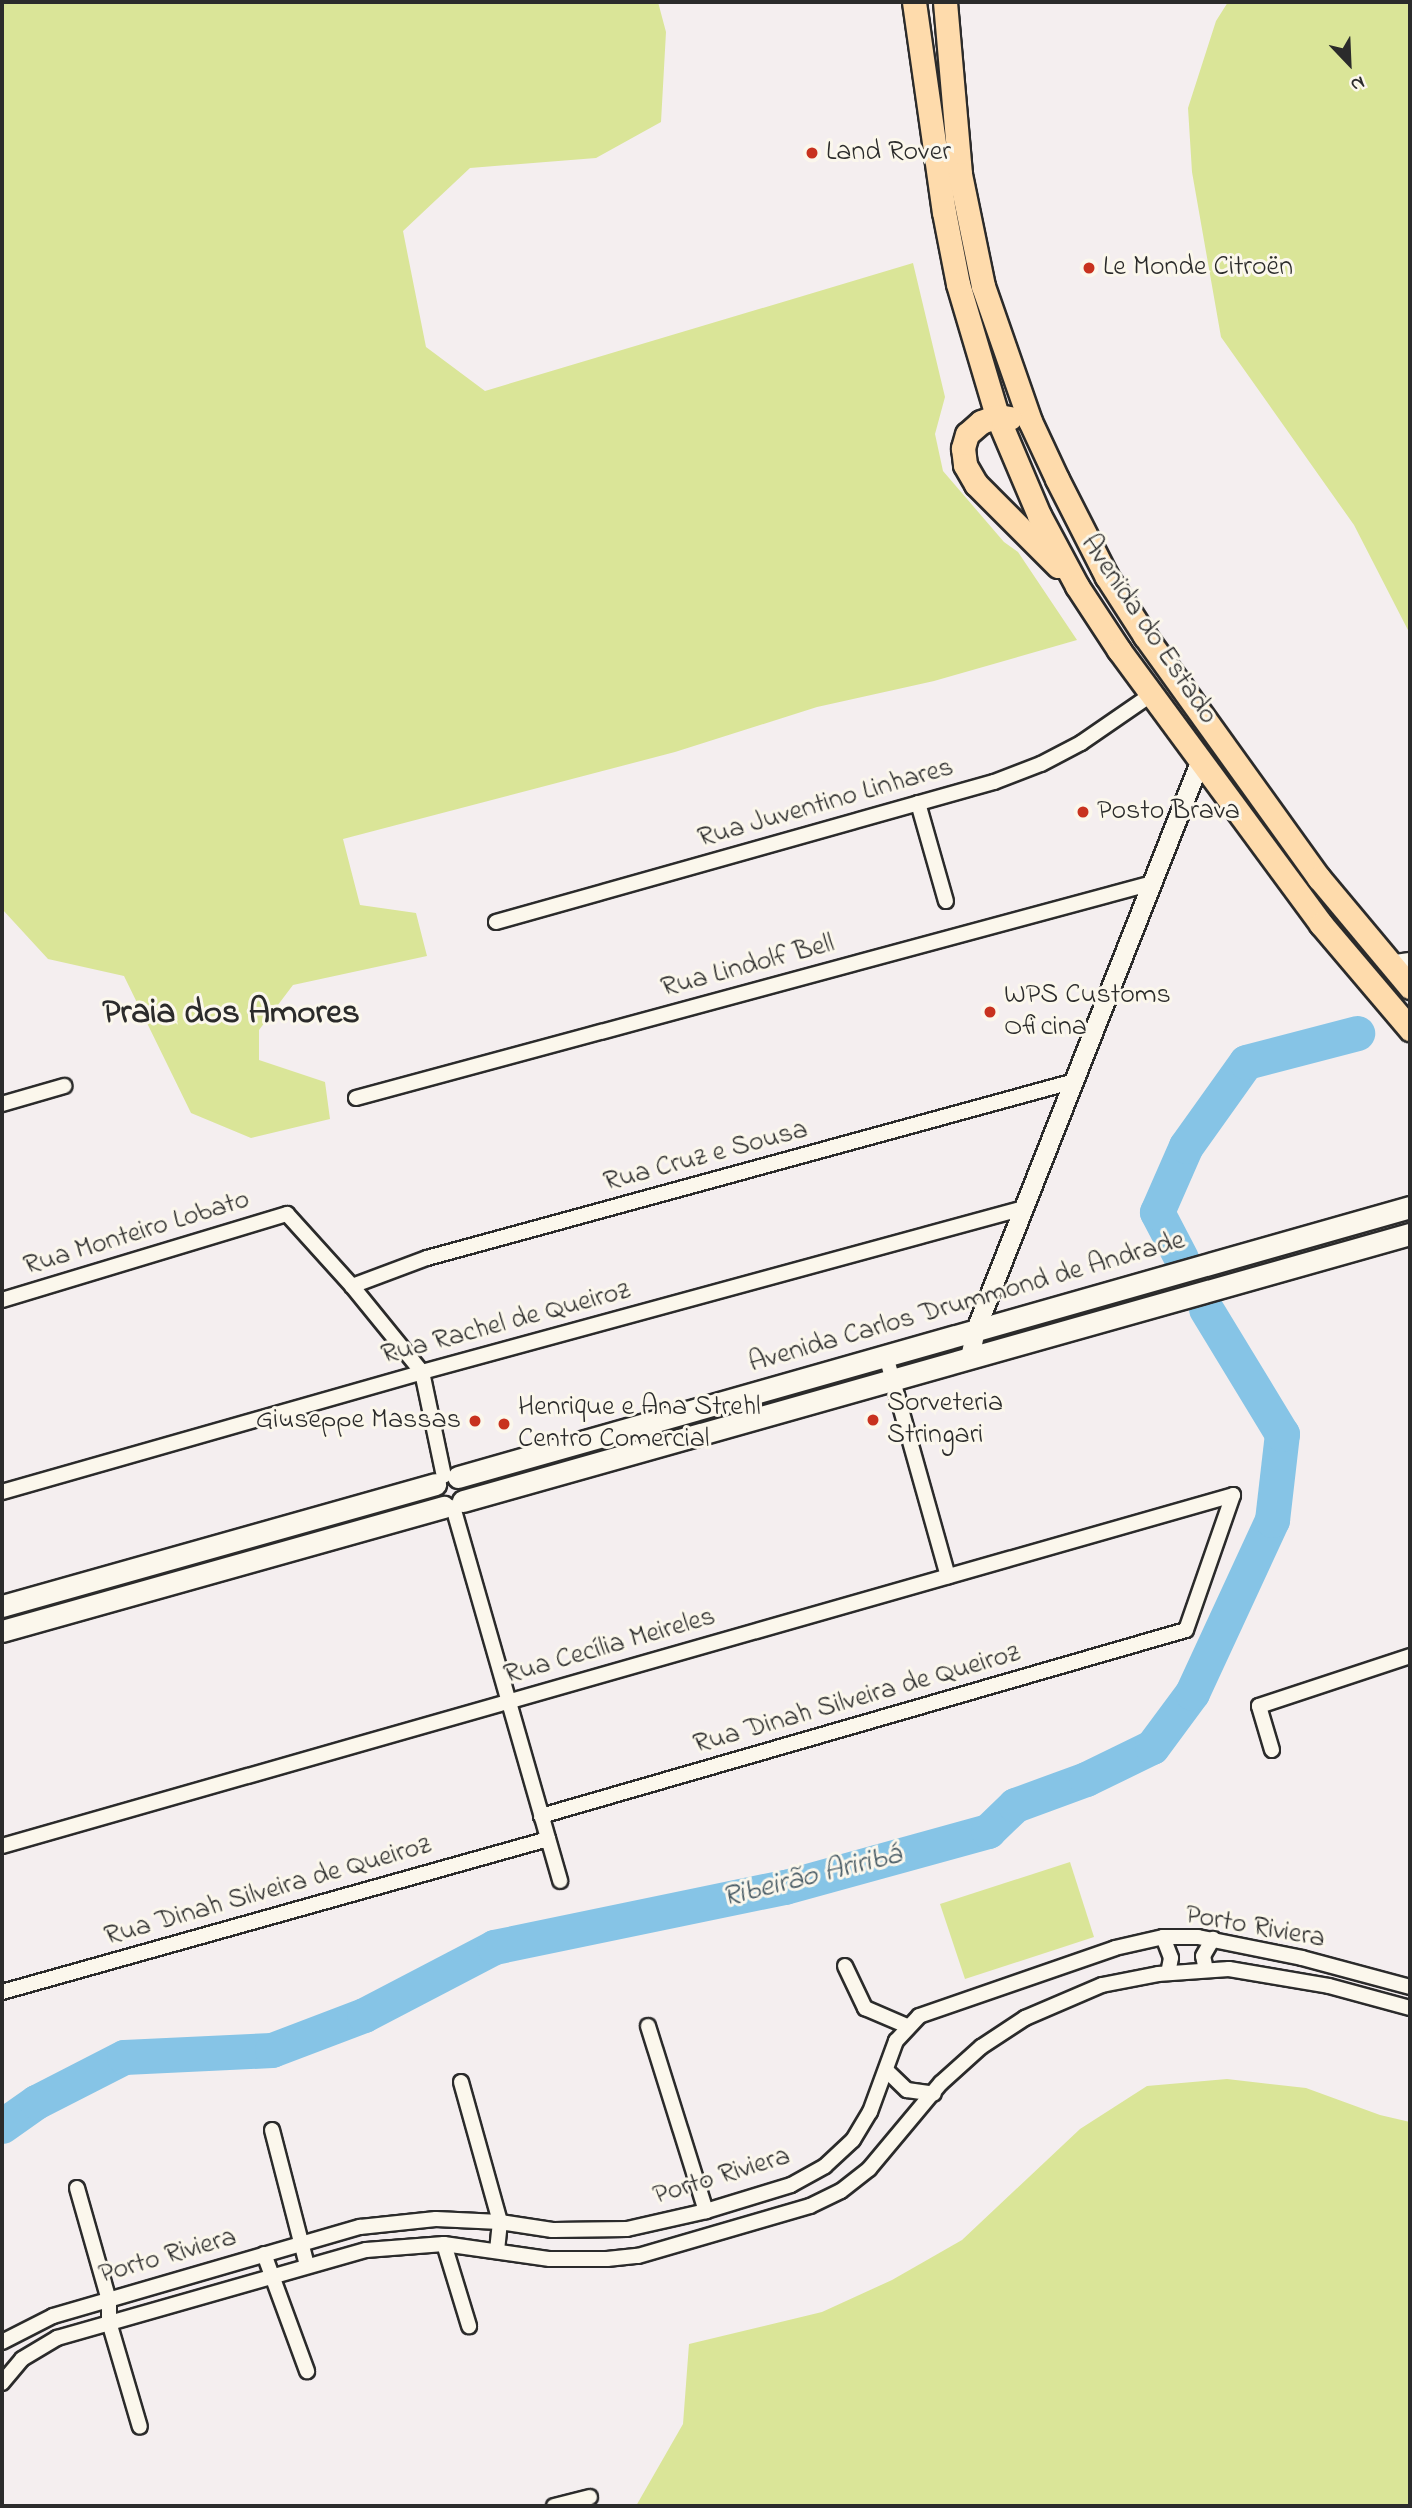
<!DOCTYPE html>
<html>
<head>
<meta charset="utf-8">
<style>
	body { margin:0 }
	#map { position:relative; width:1412px; height:2508px; overflow:hidden; background:#f4eeef; font-family:"Indie Flower",sans-serif }
	div>[style] { position:absolute }
	.green>* { inset:0; background:#dae598 }
	.river>* { height:35px; margin:-17.5px; padding:0 17.5px; transform-origin:17.5px; border-radius:17.5px; background:#86c4e6 }
	.roads { filter:drop-shadow(2px 0 #2b2b2b) drop-shadow(-2px 0 #2b2b2b) drop-shadow(0 2px #2b2b2b) drop-shadow(0 -2px #2b2b2b) }
	.minor>* { height:14px; margin:-7px; padding:0 7px; transform-origin:7px; border-radius:7px; background:#fbf7ec }
	.tertiary>* { height:18px; margin:-9px; padding:0 9px; transform-origin:9px; border-radius:9px; background:#fbf7ec }
	.secondary>* { height:21px; margin:-10.5px; padding:0 10.5px; transform-origin:10.5px; border-radius:10.5px; background:#fbf7ec }
	.primary>* { height:23px; margin:-11.5px; padding:0 11.5px; transform-origin:11.5px; border-radius:11.5px; background:#fedbac }
	.dots>* { width:19px; height:19px; translate:-50% -50%; box-sizing:border-box; border:4px solid #fbf7ec; border-radius:50% }
	span { translate:-50% -50%; white-space:nowrap; text-align:center; line-height:1.15; -webkit-text-stroke:6px #fbf7ec; paint-order:stroke }
	.poi-label { font-size:28px; color:#2b2b2b }
	.left { translate:0 -50%; text-align:left }
	.right { translate:-100% -50%; text-align:right }
	.street-label { font-size:28px; color:#2b2b2b }
	.water-label { font-size:30px; color:#465963; font-style:italic }
	.district-label { font-size:35px; color:#2b2b2b; font-weight:700 }
	.frame { position:absolute; inset:0; border:4px solid #2b2b2b; pointer-events:none }
	.north { position:absolute; left:1314px; top:28px; width:70px; height:70px; -webkit-text-stroke:5px #fbf7ec; paint-order:stroke; rotate:157deg; font-size:19px; font-weight:700; line-height:28px; text-align:center; color:#2b2b2b }
	.north::after { content:''; display:block; margin:auto; width:24px; height:32px; background:#2b2b2b; clip-path:polygon(50% 0,100% 100%,50% 72%,0 100%) }
</style>
</head>
<body>
<div id="map">
	<div class="green">
		<i style="clip-path:polygon(2px 2px,658px 2px,666px 32px,661px 122px,596px 158px,470px 168px,403px 231px,426px 347px,485px 391px,913px 263px,945px 397px,935px 434px,943px 471px,1004px 542px,1018px 552px,1077px 640px,934px 681px,817px 707px,675px 752px,343px 839px,360px 905px,416px 913px,427px 956px,293px 985px,259px 1030px,259px 1060px,325px 1082px,330px 1119px,251px 1138px,191px 1113px,124px 976px,48px 959px,2px 909px)"></i>
		<i style="clip-path:polygon(1228px 2px,1410px 2px,1410px 634px,1354px 525px,1221px 337px,1192px 172px,1188px 108px,1216px 21px)"></i>
		<i style="clip-path:polygon(1070px 1862px,1094px 1937px,965px 1979px,940px 1904px)"></i>
		<i style="clip-path:polygon(1227px 2079px,1306px 2088px,1380px 2115px,1410px 2122px,1410px 2506px,636px 2506px,683px 2424px,689px 2344px,822px 2312px,892px 2280px,962px 2240px,1080px 2129px,1147px 2086px)"></i>
	</div>
	<div class="river">
		<i style="left:1181px;top:1258px;width:52px;rotate:-117.6deg"></i>
		<i style="left:1157px;top:1212px;width:72px;rotate:-66.3deg"></i>
		<i style="left:1186px;top:1146px;width:103px;rotate:-54.5deg"></i>
		<i style="left:1246px;top:1062px;width:115px;rotate:-14.6deg"></i>
		<i style="left:2px;top:2126px;width:42px;rotate:-35.2deg"></i>
		<i style="left:36px;top:2102px;width:99px;rotate:-27.1deg"></i>
		<i style="left:124px;top:2057px;width:148px;rotate:-2.7deg"></i>
		<i style="left:272px;top:2050px;width:98px;rotate:-20.8deg"></i>
		<i style="left:364px;top:2015px;width:147px;rotate:-27.6deg"></i>
		<i style="left:494px;top:1947px;width:297px;rotate:-11.7deg"></i>
		<i style="left:785px;top:1887px;width:211px;rotate:-15.4deg"></i>
		<i style="left:988px;top:1831px;width:37px;rotate:-44deg"></i>
		<i style="left:1015px;top:1805px;width:76px;rotate:-20.1deg"></i>
		<i style="left:1086px;top:1779px;width:73px;rotate:-25.9deg"></i>
		<i style="left:1152px;top:1747px;width:67px;rotate:-53.5deg"></i>
		<i style="left:1192px;top:1693px;width:191px;rotate:-65.2deg"></i>
		<i style="left:1272px;top:1520px;width:87px;rotate:-83.4deg"></i>
		<i style="left:1282px;top:1434px;width:146px;rotate:-121.3deg"></i>
	</div>
	<div class="roads">
		<div class="minor">
			<i style="left:918px;top:803px;width:102px;rotate:74.1deg"></i>
			<i style="left:496px;top:922px;width:517px;rotate:-15.7deg"></i>
			<i style="left:994px;top:782px;width:50px;rotate:-21deg"></i>
			<i style="left:1041px;top:764px;width:45px;rotate:-27.7deg"></i>
			<i style="left:1081px;top:743px;width:86px;rotate:-34.6deg"></i>
			<i style="left:1388px;top:963px;width:22px;rotate:-8deg"></i>
			<i style="left:356px;top:1098px;width:825px;rotate:-15.1deg"></i>
			<i style="left:2px;top:1104px;width:65px;rotate:-16.2deg"></i>
			<i style="left:352px;top:1286px;width:80px;rotate:-20.5deg"></i>
			<i style="left:427px;top:1258px;width:672px;rotate:-15.28deg"></i>
			<i style="left:2px;top:1300px;width:298px;rotate:-16.8deg"></i>
			<i style="left:287px;top:1214px;width:97px;rotate:47.9deg"></i>
			<i style="left:352px;top:1286px;width:111px;rotate:50.9deg"></i>
			<i style="left:422px;top:1372px;width:106px;rotate:78.1deg"></i>
			<i style="left:886px;top:1356px;width:229px;rotate:74.3deg"></i>
			<i style="left:2px;top:1492px;width:437px;rotate:-15.9deg"></i>
			<i style="left:422px;top:1372px;width:624px;rotate:-15.24deg"></i>
			<i style="left:453px;top:1507px;width:389px;rotate:74deg"></i>
			<i style="left:1272px;top:1750px;width:46px;rotate:-106.5deg"></i>
			<i style="left:1259px;top:1706px;width:159px;rotate:-18.3deg"></i>
			<i style="left:541px;top:1816px;width:671px;rotate:-16.09deg"></i>
			<i style="left:1186px;top:1630px;width:143px;rotate:-70.8deg"></i>
			<i style="left:2px;top:1846px;width:1280px;rotate:-15.91deg"></i>
			<i style="left:1163px;top:1937px;width:22px;rotate:69deg"></i>
			<i style="left:1171px;top:1958px;width:15px;rotate:101deg"></i>
			<i style="left:845px;top:1966px;width:47px;rotate:64.5deg"></i>
			<i style="left:865px;top:2008px;width:46px;rotate:23.2deg"></i>
			<i style="left:1206px;top:1970px;width:14px;rotate:-102deg"></i>
			<i style="left:1203px;top:1956px;width:20px;rotate:-60deg"></i>
			<i style="left:2px;top:1992px;width:567px;rotate:-15.65deg"></i>
			<i style="left:648px;top:2026px;width:194px;rotate:72.6deg"></i>
			<i style="left:886px;top:2070px;width:29px;rotate:44deg"></i>
			<i style="left:907px;top:2090px;width:27px;rotate:8deg"></i>
			<i style="left:461px;top:2082px;width:145px;rotate:74.4deg"></i>
			<i style="left:500px;top:2222px;width:29px;rotate:96deg"></i>
			<i style="left:272px;top:2130px;width:139px;rotate:75.5deg"></i>
			<i style="left:77px;top:2188px;width:116px;rotate:74.1deg"></i>
			<i style="left:109px;top:2300px;width:22px;rotate:90deg"></i>
			<i style="left:109px;top:2322px;width:109px;rotate:73.6deg"></i>
			<i style="left:444px;top:2244px;width:86px;rotate:73deg"></i>
			<i style="left:264px;top:2254px;width:125px;rotate:69.8deg"></i>
			<i style="left:2px;top:2342px;width:57px;rotate:-27deg"></i>
			<i style="left:53px;top:2316px;width:320px;rotate:-16.2deg"></i>
			<i style="left:360px;top:2227px;width:76px;rotate:-6deg"></i>
			<i style="left:436px;top:2219px;width:64px;rotate:2.7deg"></i>
			<i style="left:500px;top:2222px;width:53px;rotate:8.7deg"></i>
			<i style="left:552px;top:2230px;width:75px;rotate:-0.8deg"></i>
			<i style="left:627px;top:2229px;width:81px;rotate:-12.8deg"></i>
			<i style="left:706px;top:2211px;width:89px;rotate:-17deg"></i>
			<i style="left:791px;top:2185px;width:39px;rotate:-29deg"></i>
			<i style="left:825px;top:2166px;width:38px;rotate:-43deg"></i>
			<i style="left:853px;top:2140px;width:33px;rotate:-59deg"></i>
			<i style="left:870px;top:2112px;width:76px;rotate:-69.9deg"></i>
			<i style="left:896px;top:2041px;width:34px;rotate:-47deg"></i>
			<i style="left:919px;top:2016px;width:207px;rotate:-19.1deg"></i>
			<i style="left:1115px;top:1948px;width:49px;rotate:-12.9deg"></i>
			<i style="left:1163px;top:1937px;width:35px"></i>
			<i style="left:1198px;top:1937px;width:106px;rotate:11.4deg"></i>
			<i style="left:1302px;top:1958px;width:112px;rotate:15deg"></i>
			<i style="left:2px;top:2383px;width:31px;rotate:-50deg"></i>
			<i style="left:22px;top:2359px;width:41px;rotate:-31deg"></i>
			<i style="left:57px;top:2338px;width:321px;rotate:-15.9deg"></i>
			<i style="left:366px;top:2250px;width:78px;rotate:-4.4deg"></i>
			<i style="left:444px;top:2244px;width:107px;rotate:8.1deg"></i>
			<i style="left:550px;top:2259px;width:57px"></i>
			<i style="left:607px;top:2259px;width:31px;rotate:-6deg"></i>
			<i style="left:638px;top:2256px;width:179px;rotate:-16.2deg"></i>
			<i style="left:810px;top:2206px;width:34px;rotate:-26deg"></i>
			<i style="left:841px;top:2191px;width:36px;rotate:-38deg"></i>
			<i style="left:869px;top:2169px;width:112px;rotate:-50.1deg"></i>
			<i style="left:941px;top:2083px;width:54px;rotate:-42deg"></i>
			<i style="left:981px;top:2047px;width:53px;rotate:-33.4deg"></i>
			<i style="left:1025px;top:2018px;width:84px;rotate:-23.2deg"></i>
			<i style="left:1102px;top:1985px;width:57px;rotate:-11.1deg"></i>
			<i style="left:1158px;top:1974px;width:71px;rotate:-4deg"></i>
			<i style="left:1229px;top:1969px;width:101px;rotate:9.6deg"></i>
			<i style="left:1329px;top:1986px;width:84px;rotate:15.2deg"></i>
			<i style="left:554px;top:2506px;width:37px;rotate:-14deg"></i>
		</div>
		<div class="tertiary">
			<i style="left:970px;top:1358px;width:29px;rotate:-78deg"></i>
			<i style="left:976px;top:1330px;width:613px;rotate:-68.46deg"></i>
		</div>
		<div class="secondary">
			<i style="left:458px;top:1477px;width:990px;rotate:-15.83deg"></i>
			<i style="left:463px;top:1501px;width:984px;rotate:-15.75deg"></i>
			<i style="left:2px;top:1606px;width:450px;rotate:-15.7deg"></i>
			<i style="left:2px;top:1631px;width:459px;rotate:-15.7deg"></i>
		</div>
		<div class="primary">
			<i style="left:914px;top:2px;width:212px;rotate:81.9deg"></i>
			<i style="left:944px;top:212px;width:73px;rotate:79deg"></i>
			<i style="left:958px;top:284px;width:138px;rotate:73.5deg"></i>
			<i style="left:997px;top:416px;width:108px;rotate:67deg"></i>
			<i style="left:1039px;top:515px;width:81px;rotate:61.8deg"></i>
			<i style="left:1077px;top:586px;width:77px;rotate:56.7deg"></i>
			<i style="left:1119px;top:650px;width:340px;rotate:53.6deg"></i>
			<i style="left:1321px;top:924px;width:138px;rotate:49.7deg"></i>
			<i style="left:945px;top:2px;width:173px;rotate:85deg"></i>
			<i style="left:960px;top:174px;width:114px;rotate:78.4deg"></i>
			<i style="left:983px;top:286px;width:143px;rotate:70.8deg"></i>
			<i style="left:1030px;top:421px;width:64px;rotate:65deg"></i>
			<i style="left:1057px;top:479px;width:110px;rotate:63deg"></i>
			<i style="left:1107px;top:577px;width:70px;rotate:57.2deg"></i>
			<i style="left:1145px;top:636px;width:298px;rotate:54.3deg"></i>
			<i style="left:1319px;top:878px;width:142px;rotate:50.1deg"></i>
			<i style="left:1010px;top:418px;width:13px;rotate:-171deg"></i>
			<i style="left:997px;top:416px;width:17px;rotate:159deg"></i>
			<i style="left:981px;top:422px;width:18px;rotate:139deg"></i>
			<i style="left:967px;top:434px;width:15px;rotate:106deg"></i>
			<i style="left:963px;top:448px;width:17px;rotate:83deg"></i>
			<i style="left:965px;top:465px;width:22px;rotate:60deg"></i>
			<i style="left:976px;top:484px;width:116px;rotate:45deg"></i>
		</div>
	</div>
	<div class="dots">
		<i style="left:812px;top:153px;background:#c8321e"></i>
		<i style="left:1089px;top:268px;background:#c8321e"></i>
		<i style="left:1083px;top:812px;background:#c8321e"></i>
		<i style="left:990px;top:1012px;background:#c8321e"></i>
		<i style="left:873px;top:1420px;background:#c8321e"></i>
		<i style="left:475px;top:1421px;background:#c8321e"></i>
		<i style="left:504px;top:1424px;background:#c8321e"></i>
	</div>
	<div class="poi-label">
		<span class="left" style="left:826px;top:153px">Land Rover</span>
		<span class="left" style="left:1103px;top:268px">Le Monde Citroën</span>
		<span class="left" style="left:1097px;top:812px">Posto Brava</span>
		<span class="left" style="left:1004px;top:1012px">WPS Customs<br>Oficina</span>
		<span class="left" style="left:887px;top:1420px">Sorveteria<br>Stringari</span>
		<span class="left" style="left:518px;top:1424px">Henrique e Ana Strehl<br>Centro Comercial</span>
		<span class="right" style="left:461px;top:1421px">Giuseppe Massas</span>
	</div>
	<div class="street-label">
		<span style="left:1148px;top:630px;rotate:56deg">Avenida do Estado</span>
		<span style="left:826px;top:804px;rotate:-16deg">Rua Juventino Linhares</span>
		<span style="left:748px;top:967px;rotate:-15deg">Rua Lindolf Bell</span>
		<span style="left:706px;top:1157px;rotate:-15deg">Rua Cruz e Sousa</span>
		<span style="left:137px;top:1234px;rotate:-17deg">Rua Monteiro Lobato</span>
		<span style="left:967px;top:1303px;rotate:-16deg">Avenida Carlos Drummond de Andrade</span>
		<span style="left:506px;top:1324px;rotate:-15deg">Rua Rachel de Queiroz</span>
		<span style="left:610px;top:1647px;rotate:-16deg">Rua Cecília Meireles</span>
		<span style="left:857px;top:1700px;rotate:-16deg">Rua Dinah Silveira de Queiroz</span>
		<span style="left:268px;top:1892px;rotate:-16deg">Rua Dinah Silveira de Queiroz</span>
		<span style="left:1255px;top:1928px;rotate:10deg">Porto Riviera</span>
		<span style="left:722px;top:2177px;rotate:-17deg">Porto Riviera</span>
		<span style="left:168px;top:2257px;rotate:-16deg">Porto Riviera</span>
	</div>
	<div class="water-label">
		<span style="left:812px;top:1877px;rotate:-14deg">Ribeirão Ariribá</span>
	</div>
	<div class="district-label">
		<span style="left:231px;top:1014px">Praia dos Amores</span>
	</div>
	<div class="frame"></div>
	<div class="north">N</div>
</div>
</body>
</html>
